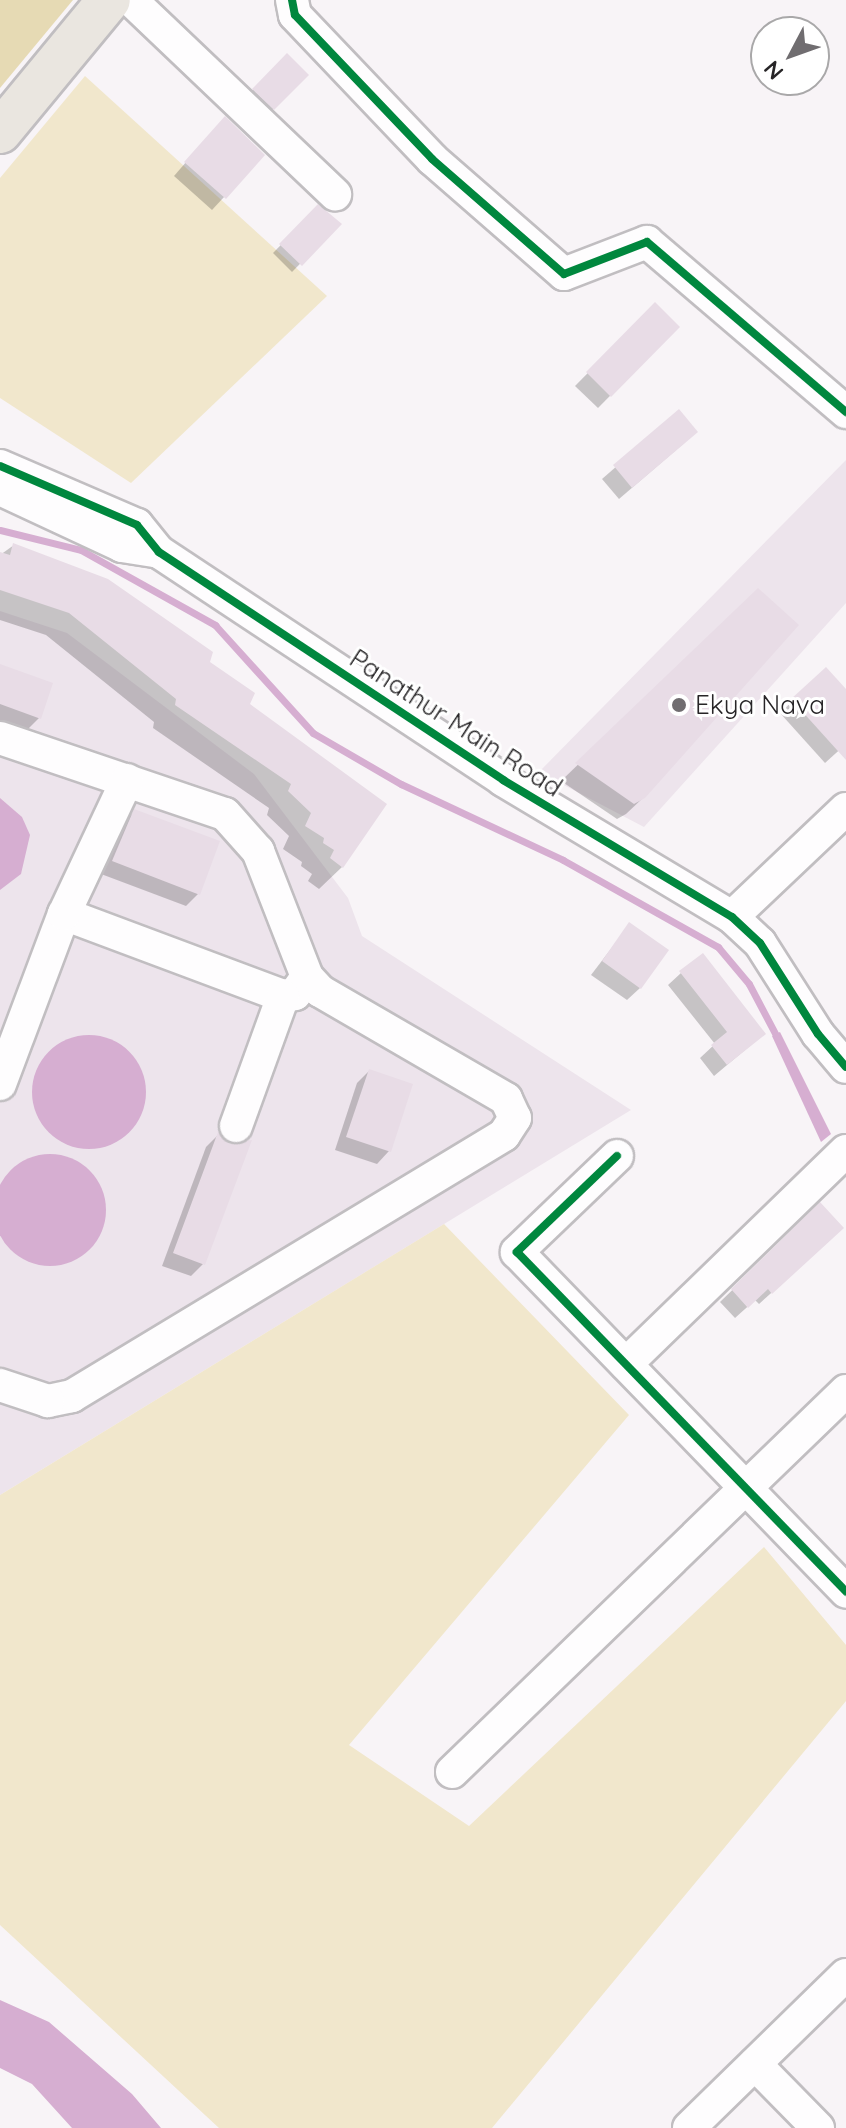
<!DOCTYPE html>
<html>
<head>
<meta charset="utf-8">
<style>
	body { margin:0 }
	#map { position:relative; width:846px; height:2128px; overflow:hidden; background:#f8f4f7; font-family:Quicksand,sans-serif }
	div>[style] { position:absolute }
	.built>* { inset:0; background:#ede4ec }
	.green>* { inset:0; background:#f1e7cc }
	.forest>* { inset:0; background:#e6dab4 }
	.water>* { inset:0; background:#d6aed1 }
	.round { border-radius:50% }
	.shadow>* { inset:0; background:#0003 }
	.stream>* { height:7px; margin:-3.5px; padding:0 3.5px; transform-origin:3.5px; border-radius:3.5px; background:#d6aed1 }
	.building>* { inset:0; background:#e8dce6 }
	.roads { filter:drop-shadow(2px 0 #c1bec1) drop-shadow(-2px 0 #c1bec1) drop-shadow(0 2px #c1bec1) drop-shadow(0 -2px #c1bec1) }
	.minor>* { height:32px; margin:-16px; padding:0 16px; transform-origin:16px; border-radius:16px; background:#fefdfe }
	.major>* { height:42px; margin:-21px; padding:0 21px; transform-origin:21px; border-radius:21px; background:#eae6e0 }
	.cycleway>* { height:8px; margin:-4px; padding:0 4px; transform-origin:4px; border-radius:4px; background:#00873e }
	.dots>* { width:22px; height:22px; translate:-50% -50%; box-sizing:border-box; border:4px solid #fff; border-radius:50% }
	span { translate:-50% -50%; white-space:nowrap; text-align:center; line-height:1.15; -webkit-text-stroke:6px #fff; paint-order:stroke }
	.poi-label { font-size:26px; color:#272527 }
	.left { translate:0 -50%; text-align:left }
	.street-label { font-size:26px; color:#272527 }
	.north { position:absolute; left:750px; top:16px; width:80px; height:80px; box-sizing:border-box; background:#fff; border:2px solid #a9a8a9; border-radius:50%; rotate:229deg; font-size:22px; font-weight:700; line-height:32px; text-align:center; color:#272527 }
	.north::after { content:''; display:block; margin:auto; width:28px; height:36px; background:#706d70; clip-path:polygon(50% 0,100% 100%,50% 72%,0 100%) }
</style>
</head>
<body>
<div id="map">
	<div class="built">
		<i style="clip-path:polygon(846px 460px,846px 603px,644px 827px,539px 772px)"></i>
		<i style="clip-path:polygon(0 611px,67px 633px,254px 774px,348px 898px,362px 936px,631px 1110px,0 1495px)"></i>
	</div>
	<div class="green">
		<i style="clip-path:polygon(85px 76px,327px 296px,131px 483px,0 398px,0 178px)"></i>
		<i style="clip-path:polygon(444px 1224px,629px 1415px,349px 1745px,469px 1826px,764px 1547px,846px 1645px,846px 1701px,492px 2128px,219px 2128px,0 1925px,0 1495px)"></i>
	</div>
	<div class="forest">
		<i style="clip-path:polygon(0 0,73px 0,0 88px)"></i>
	</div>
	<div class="water">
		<i style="clip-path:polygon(0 798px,22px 817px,30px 835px,21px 874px,0 890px)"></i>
		<i style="clip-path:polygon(780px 1032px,831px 1134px,821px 1142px,772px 1036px)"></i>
		<i class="round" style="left:32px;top:1035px;width:114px;height:114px"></i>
		<i class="round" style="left:-6px;top:1154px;width:112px;height:112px"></i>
		<i style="clip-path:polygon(0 2000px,49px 2022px,132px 2094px,161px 2128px,72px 2128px,32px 2084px,0 2068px)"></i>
	</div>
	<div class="shadow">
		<i style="clip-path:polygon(287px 56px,306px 75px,265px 117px,245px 98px)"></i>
		<i style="clip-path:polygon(213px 131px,263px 155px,212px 210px,174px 176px)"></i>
		<i style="clip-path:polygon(318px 207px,339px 224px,292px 272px,273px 253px)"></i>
		<i style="clip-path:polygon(655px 305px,678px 327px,598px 408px,575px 386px)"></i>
		<i style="clip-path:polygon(679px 412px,683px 444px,619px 499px,602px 479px)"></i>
		<i style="clip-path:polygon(14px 545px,207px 662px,248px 705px,384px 804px,342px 867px,319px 889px,308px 881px,312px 874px,301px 866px,302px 862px,283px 849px,289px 836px,267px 815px,269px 808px,153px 728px,154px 722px,46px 635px,0 620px,0 555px)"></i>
		<i style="clip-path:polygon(758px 591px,644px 797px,626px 814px,617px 819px,561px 781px)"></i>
		<i style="clip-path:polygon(0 666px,39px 718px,27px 730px,0 721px)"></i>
		<i style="clip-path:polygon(826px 670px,846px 692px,846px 744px,825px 763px,780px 713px)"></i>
		<i style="clip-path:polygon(135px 811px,198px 894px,186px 906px,101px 874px,122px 824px)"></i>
		<i style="clip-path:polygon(630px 924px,640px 988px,627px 1000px,591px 975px)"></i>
		<i style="clip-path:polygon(681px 973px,764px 1034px,714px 1076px,700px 1058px,715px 1044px,668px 985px)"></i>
		<i style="clip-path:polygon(369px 1071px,411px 1085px,389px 1151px,377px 1164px,335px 1150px,357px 1083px)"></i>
		<i style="clip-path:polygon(218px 1135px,203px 1264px,191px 1276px,162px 1266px,206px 1147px)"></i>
		<i style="clip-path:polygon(820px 1205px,830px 1240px,759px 1304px,755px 1300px,735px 1318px,720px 1302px)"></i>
	</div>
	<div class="stream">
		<i style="left:0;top:530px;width:83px;rotate:13.9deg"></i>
		<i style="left:81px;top:550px;width:154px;rotate:29.2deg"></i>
		<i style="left:215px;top:625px;width:146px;rotate:47.8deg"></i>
		<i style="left:313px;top:733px;width:102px;rotate:30.1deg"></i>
		<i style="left:401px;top:784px;width:179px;rotate:25.1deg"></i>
		<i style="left:563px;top:860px;width:178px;rotate:29.3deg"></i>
		<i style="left:718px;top:947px;width:48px;rotate:50deg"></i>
		<i style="left:749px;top:984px;width:64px;rotate:62.2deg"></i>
	</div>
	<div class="building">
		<i style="clip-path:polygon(287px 53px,309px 75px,274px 110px,252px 89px)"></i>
		<i style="clip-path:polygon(225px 116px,265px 155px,226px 199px,184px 162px)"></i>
		<i style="clip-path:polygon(318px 204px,342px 224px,302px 266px,279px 244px)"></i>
		<i style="clip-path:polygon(655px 302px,680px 327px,611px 397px,586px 372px)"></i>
		<i style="clip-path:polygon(679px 409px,698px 432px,632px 488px,613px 465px)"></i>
		<i style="clip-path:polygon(13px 543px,108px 579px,213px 652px,210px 662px,255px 693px,250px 704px,387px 804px,343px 868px,330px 858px,334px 850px,323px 843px,324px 838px,305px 826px,311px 813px,288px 791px,291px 784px,175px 705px,176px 699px,69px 613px,0 590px,0 552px,10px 555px)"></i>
		<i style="clip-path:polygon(758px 588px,799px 625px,645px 798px,634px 804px,575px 763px)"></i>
		<i style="clip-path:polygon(0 664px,53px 683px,41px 719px,0 704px)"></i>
		<i style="clip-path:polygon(826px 667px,846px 689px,846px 760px,791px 699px)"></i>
		<i style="clip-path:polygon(134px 809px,220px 841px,200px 895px,112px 861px)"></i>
		<i style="clip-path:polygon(629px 922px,669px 950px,641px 989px,602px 961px)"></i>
		<i style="clip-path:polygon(703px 953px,766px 1034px,727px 1065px,711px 1045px,727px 1032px,679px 971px)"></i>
		<i style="clip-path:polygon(369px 1069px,413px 1084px,391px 1152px,346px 1137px)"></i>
		<i style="clip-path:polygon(218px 1132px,230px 1144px,252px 1140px,205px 1265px,173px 1253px)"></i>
		<i style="clip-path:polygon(820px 1202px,844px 1228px,772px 1294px,768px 1289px,748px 1308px,731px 1289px)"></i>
	</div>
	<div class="roads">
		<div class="minor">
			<i style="left:131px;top:0;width:282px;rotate:43.6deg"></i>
			<i style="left:292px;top:0;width:15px;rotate:79deg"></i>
			<i style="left:295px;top:15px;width:199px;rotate:46.4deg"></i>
			<i style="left:432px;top:159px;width:175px;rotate:41.1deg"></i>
			<i style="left:564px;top:274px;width:89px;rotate:-21.1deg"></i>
			<i style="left:647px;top:242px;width:262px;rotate:40.5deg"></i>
			<i style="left:0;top:466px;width:149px;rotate:23.3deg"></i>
			<i style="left:137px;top:525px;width:35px;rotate:51deg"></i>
			<i style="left:159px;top:552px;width:413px;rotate:33.5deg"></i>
			<i style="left:503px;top:780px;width:267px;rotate:30.9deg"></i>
			<i style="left:732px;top:917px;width:38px;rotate:43deg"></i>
			<i style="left:760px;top:943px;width:108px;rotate:57.5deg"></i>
			<i style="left:818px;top:1034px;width:43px;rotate:49.7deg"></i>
			<i style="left:0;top:489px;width:135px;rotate:25deg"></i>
			<i style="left:122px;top:546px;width:37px;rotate:9deg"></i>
			<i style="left:0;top:738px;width:237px;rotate:18.7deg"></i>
			<i style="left:225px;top:814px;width:50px;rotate:48.3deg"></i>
			<i style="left:258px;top:851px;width:135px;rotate:68.7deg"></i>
			<i style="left:307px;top:977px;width:19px;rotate:47deg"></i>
			<i style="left:320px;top:991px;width:215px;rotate:30.1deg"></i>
			<i style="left:506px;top:1099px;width:21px;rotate:65deg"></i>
			<i style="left:515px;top:1118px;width:20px;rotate:123deg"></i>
			<i style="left:504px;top:1135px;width:505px;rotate:148.86deg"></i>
			<i style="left:72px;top:1396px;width:25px;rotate:168deg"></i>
			<i style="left:48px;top:1401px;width:51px;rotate:-161.6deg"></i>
			<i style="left:64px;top:914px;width:234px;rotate:20.5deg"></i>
			<i style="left:283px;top:996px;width:12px;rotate:-9deg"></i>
			<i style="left:295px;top:994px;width:21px;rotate:-55deg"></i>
			<i style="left:732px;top:917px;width:157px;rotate:-43.5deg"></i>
			<i style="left:0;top:1084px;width:182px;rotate:-69.4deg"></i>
			<i style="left:64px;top:914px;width:148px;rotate:-64.8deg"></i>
			<i style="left:236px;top:1126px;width:138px;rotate:-70.1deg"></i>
			<i style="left:617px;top:1156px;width:139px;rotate:136.2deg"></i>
			<i style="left:517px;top:1252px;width:473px;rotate:45.9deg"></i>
			<i style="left:626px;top:1364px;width:306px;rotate:-44.1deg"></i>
			<i style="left:452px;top:1772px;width:548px;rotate:-44.04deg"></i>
			<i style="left:755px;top:2064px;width:90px;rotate:45.5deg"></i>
			<i style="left:689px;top:2128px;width:219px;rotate:-44.3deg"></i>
		</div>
		<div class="major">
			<i style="left:0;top:132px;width:171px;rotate:-50.5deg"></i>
		</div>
	</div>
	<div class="cycleway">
		<i style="left:292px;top:0;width:15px;rotate:79deg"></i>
		<i style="left:295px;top:15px;width:199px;rotate:46.4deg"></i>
		<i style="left:432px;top:159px;width:175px;rotate:41.1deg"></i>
		<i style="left:564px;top:274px;width:89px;rotate:-21.1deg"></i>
		<i style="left:647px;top:242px;width:262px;rotate:40.5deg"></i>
		<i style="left:0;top:466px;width:149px;rotate:23.3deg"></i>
		<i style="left:137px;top:525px;width:35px;rotate:51deg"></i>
		<i style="left:159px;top:552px;width:413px;rotate:33.5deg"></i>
		<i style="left:503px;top:780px;width:267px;rotate:30.9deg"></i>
		<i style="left:732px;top:917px;width:38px;rotate:43deg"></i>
		<i style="left:760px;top:943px;width:108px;rotate:57.5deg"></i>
		<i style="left:818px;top:1034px;width:43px;rotate:49.7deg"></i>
		<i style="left:617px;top:1156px;width:139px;rotate:136.2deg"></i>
		<i style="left:517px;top:1252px;width:473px;rotate:45.9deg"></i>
	</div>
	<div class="dots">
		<i style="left:679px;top:705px;background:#706d70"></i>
	</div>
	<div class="poi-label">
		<span class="left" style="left:695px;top:705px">Ekya Nava</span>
	</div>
	<div class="street-label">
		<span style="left:456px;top:723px;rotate:33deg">Panathur Main Road</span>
	</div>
	<div class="north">N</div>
</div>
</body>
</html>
